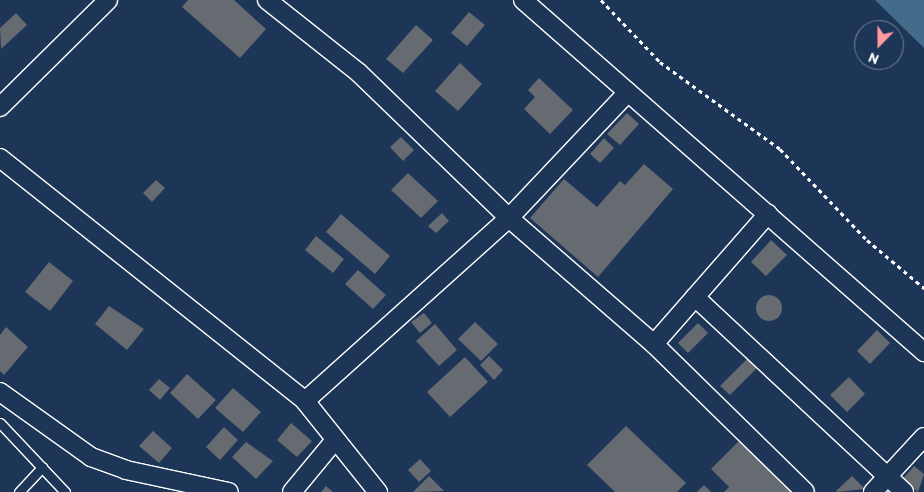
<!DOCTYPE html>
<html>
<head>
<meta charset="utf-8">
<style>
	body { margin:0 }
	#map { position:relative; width:924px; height:492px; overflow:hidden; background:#1d3557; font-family:Itim,sans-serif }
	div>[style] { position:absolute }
	.water>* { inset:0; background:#426c8a }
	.building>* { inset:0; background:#666a71 }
	.round { border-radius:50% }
	.path>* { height:3px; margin-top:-1.5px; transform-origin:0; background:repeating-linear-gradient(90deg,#fff 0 4px,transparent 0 8px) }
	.roads { filter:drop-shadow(1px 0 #fff) drop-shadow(-1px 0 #fff) drop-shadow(0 1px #fff) drop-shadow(0 -1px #fff) }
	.lane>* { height:9px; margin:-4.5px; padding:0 4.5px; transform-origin:4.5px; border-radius:4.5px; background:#1d3557 }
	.street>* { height:18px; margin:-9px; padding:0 9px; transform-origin:9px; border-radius:9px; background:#1d3557 }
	span { translate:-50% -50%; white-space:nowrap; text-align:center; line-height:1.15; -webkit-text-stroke:5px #1d3557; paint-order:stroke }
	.north { position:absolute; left:854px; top:20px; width:50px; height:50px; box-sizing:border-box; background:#1d3557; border:1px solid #77869a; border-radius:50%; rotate:202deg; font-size:14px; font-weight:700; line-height:20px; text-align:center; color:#fff }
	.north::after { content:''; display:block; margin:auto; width:18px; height:22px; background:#ff9aa2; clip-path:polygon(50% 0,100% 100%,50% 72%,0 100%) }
</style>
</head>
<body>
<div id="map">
	<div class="water">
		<i style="clip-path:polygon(875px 0,924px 0,924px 48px)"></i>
	</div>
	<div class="building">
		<i style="clip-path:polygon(188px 0,234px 0,266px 29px,240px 58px,182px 7px)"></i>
		<i style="clip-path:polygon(469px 12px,485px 25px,467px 46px,451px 33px)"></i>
		<i style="clip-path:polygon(16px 13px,27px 25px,1px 49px,0 28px)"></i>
		<i style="clip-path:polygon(416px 25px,433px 40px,403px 73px,386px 59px)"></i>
		<i style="clip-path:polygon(460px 63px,482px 84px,458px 111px,435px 91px)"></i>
		<i style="clip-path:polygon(539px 78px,573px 110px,550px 134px,524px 109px,535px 97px,528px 90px)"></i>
		<i style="clip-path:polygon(627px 113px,639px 124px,620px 145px,607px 134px)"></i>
		<i style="clip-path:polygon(401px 137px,414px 150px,403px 161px,390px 147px)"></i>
		<i style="clip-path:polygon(604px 138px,614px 148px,600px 163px,590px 154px)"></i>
		<i style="clip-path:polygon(644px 164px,673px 189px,598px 277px,530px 218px,564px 179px,597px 207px,620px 181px,625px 185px)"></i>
		<i style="clip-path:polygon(408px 173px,438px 201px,421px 218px,391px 190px)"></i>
		<i style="clip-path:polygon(156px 180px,165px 188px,152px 202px,143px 193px)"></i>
		<i style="clip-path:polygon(442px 213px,449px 221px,436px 233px,428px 226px)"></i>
		<i style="clip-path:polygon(341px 214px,390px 256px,375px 274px,326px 232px)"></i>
		<i style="clip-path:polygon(316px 236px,344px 259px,333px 273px,305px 250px)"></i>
		<i style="clip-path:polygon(771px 240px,787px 255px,766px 276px,751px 262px)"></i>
		<i style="clip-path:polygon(49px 262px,73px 281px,50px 311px,25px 292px)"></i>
		<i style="clip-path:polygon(358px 270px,386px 295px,373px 309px,345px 284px)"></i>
		<i class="round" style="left:756px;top:295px;width:26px;height:26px"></i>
		<i style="clip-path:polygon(109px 306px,144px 329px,127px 350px,95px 324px)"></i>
		<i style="clip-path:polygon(424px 313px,432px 323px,420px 333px,411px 322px)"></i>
		<i style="clip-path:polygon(475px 322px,498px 344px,481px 361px,458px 339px)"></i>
		<i style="clip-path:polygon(698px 323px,708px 333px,688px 353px,678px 343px)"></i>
		<i style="clip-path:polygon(435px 324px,457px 350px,439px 366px,416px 341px)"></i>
		<i style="clip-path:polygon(6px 327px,28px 347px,4px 375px,0 371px,0 335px)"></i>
		<i style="clip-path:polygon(877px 330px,890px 343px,870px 364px,857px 351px)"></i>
		<i style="clip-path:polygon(489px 356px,503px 370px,494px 380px,480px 365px)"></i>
		<i style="clip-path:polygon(750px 356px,759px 366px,730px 395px,720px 386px)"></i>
		<i style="clip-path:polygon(465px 357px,488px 382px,450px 417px,427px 392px)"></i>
		<i style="clip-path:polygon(187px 374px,216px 400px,198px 419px,170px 393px)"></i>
		<i style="clip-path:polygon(849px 377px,865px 394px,847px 412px,830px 395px)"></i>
		<i style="clip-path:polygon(159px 379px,170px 388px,160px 400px,149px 390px)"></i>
		<i style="clip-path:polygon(233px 388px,261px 412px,243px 432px,215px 408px)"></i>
		<i style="clip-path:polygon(291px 423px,312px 441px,297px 457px,277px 440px)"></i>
		<i style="clip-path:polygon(626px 426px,686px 483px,677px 492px,615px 492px,587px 465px)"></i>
		<i style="clip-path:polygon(224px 427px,238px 440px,220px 460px,206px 447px)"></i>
		<i style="clip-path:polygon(153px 431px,172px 448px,159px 463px,139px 446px)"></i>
		<i style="clip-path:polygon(740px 440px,795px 492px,724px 492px,729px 487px,711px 469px)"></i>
		<i style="clip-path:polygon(246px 442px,273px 461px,256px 479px,232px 457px)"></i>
		<i style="clip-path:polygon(420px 459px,431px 471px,419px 482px,408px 470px)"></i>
		<i style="clip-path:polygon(914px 466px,924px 474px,918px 492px,902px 480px)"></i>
		<i style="clip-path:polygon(429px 476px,444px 491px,413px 492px)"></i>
		<i style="clip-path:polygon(852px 476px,865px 489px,837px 492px,836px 491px)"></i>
		<i style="clip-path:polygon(704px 485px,711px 492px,697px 492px)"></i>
		<i style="clip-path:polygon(326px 486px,333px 492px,321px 492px)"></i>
	</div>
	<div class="path">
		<i style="left:601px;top:0;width:86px;rotate:46.4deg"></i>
		<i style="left:660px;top:62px;width:148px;rotate:35.9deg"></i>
		<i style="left:780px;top:149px;width:126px;rotate:46.3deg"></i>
		<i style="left:867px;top:240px;width:75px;rotate:40.1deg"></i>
	</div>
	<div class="roads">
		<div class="lane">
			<i style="left:0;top:423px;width:95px;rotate:46.7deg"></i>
			<i style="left:19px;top:492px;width:34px;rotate:-47deg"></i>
		</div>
		<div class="street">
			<i style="left:267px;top:0;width:117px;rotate:38.4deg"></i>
			<i style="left:359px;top:73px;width:209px;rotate:44deg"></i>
			<i style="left:509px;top:218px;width:192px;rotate:41deg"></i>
			<i style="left:654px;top:344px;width:211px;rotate:44.4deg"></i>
			<i style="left:523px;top:0;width:534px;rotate:41.28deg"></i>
			<i style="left:0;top:107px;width:152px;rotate:-44.7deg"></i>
			<i style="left:0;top:158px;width:390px;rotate:38.5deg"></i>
			<i style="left:305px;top:401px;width:117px;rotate:51.3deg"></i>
			<i style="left:695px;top:297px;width:286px;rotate:43deg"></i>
			<i style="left:654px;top:344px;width:173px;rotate:-48.8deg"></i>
			<i style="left:0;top:392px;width:112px;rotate:35.5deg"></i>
			<i style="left:91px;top:457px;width:37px;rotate:20deg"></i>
			<i style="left:126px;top:470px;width:105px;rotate:12.1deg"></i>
			<i style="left:305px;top:401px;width:274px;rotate:-41.9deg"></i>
			<i style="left:509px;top:218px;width:173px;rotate:-46.6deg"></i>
			<i style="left:292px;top:492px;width:67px;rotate:-50.4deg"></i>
			<i style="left:873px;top:492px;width:75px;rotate:-47.2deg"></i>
		</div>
	</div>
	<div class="north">N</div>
</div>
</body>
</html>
